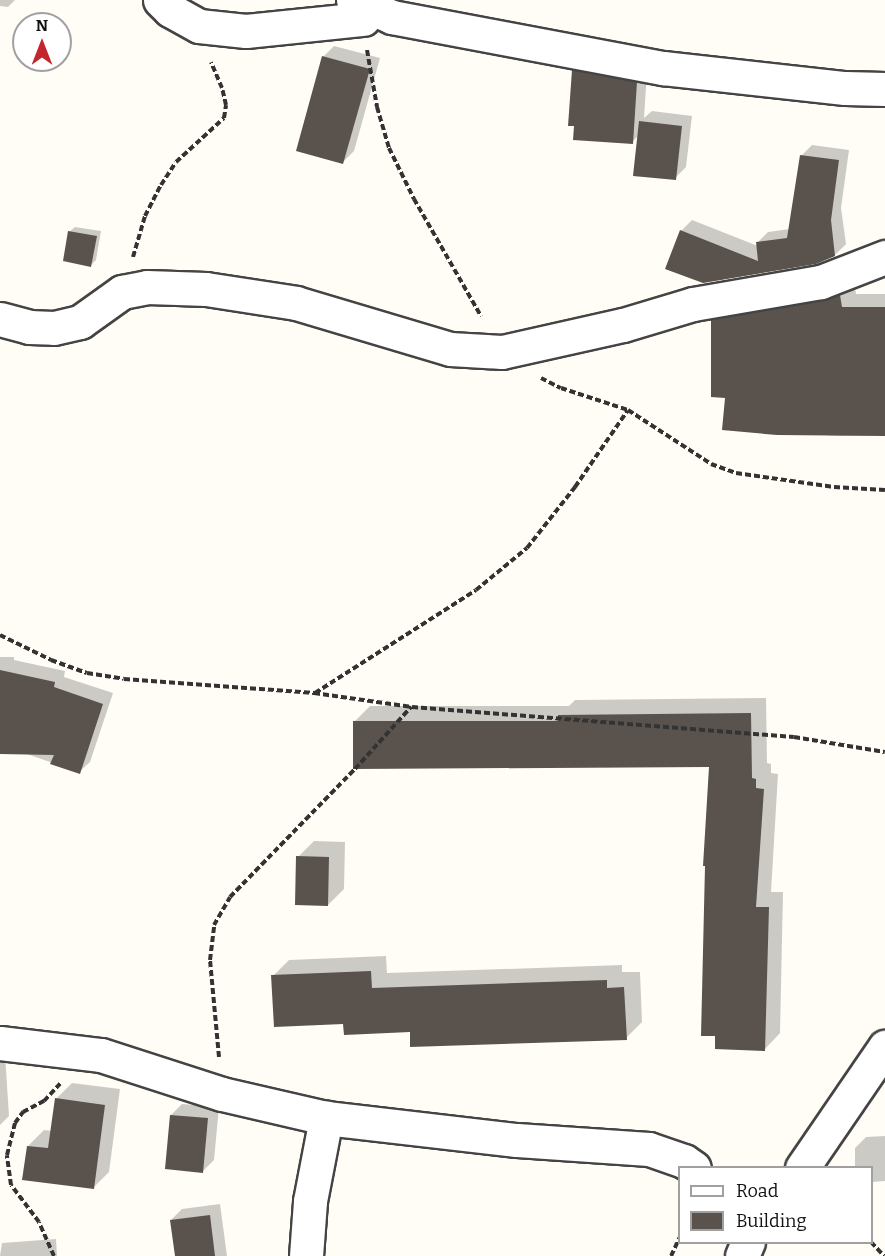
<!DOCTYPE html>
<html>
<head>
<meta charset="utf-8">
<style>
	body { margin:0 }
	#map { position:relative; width:885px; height:1256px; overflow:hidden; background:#fffdf5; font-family:Bitter,serif }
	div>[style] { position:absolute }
	.shadow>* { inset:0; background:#0003 }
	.building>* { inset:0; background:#5a524d }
	.path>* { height:4px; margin-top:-2px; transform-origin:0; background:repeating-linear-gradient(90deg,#333 0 6px,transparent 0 9px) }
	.roads { filter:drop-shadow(2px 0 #444) drop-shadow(-2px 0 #444) drop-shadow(0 2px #444) drop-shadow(0 -2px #444) }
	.street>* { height:33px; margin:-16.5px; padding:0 16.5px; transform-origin:16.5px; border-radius:16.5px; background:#fff }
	span { translate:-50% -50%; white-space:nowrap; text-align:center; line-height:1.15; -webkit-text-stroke:6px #fff; paint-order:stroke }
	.legend { position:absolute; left:678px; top:1166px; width:195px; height:78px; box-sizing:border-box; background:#fff; border:2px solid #a0a0a0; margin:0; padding:8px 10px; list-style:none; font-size:18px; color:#111 }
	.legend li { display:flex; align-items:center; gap:12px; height:30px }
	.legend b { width:30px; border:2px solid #a0a0a0 }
	.north { position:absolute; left:12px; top:12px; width:60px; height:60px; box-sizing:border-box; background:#fff; border:2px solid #a0a0a0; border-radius:50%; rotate:0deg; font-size:16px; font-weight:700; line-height:24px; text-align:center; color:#111 }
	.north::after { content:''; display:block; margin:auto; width:21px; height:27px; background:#c4262e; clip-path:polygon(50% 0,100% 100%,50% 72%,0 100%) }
</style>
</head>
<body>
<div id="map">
	<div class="shadow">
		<i style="clip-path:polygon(0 0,15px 0,8px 7px,0 6px)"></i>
		<i style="clip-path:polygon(334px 46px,380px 58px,354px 151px,343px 162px,323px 57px)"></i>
		<i style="clip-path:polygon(584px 60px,647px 72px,644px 118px,652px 111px,692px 116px,686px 167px,675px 178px,639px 135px,632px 142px,573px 71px)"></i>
		<i style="clip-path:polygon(812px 145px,849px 150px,841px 208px,846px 244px,835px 255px,703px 282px,681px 231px,692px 220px,758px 246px,757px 243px,768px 232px,790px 229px,801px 156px)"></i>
		<i style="clip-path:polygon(75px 227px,101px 231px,96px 260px,91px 265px,69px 232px)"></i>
		<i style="clip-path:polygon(854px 282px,856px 294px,885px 294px,885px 435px,839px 436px,723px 428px,727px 397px,712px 321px,726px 307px)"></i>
		<i style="clip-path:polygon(0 657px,14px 657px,14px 660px,65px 671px,64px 677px,113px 693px,90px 762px,79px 772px,24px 753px,0 753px)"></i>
		<i style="clip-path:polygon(766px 698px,767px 763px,771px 764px,771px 773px,778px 774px,771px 892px,783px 892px,780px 1033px,765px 1049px,710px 766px,355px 721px,370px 706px,569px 706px,575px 700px)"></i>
		<i style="clip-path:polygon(314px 841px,345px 842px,344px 889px,328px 905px,298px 857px)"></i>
		<i style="clip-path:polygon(386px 956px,387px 973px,622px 965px,622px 972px,640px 972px,642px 1022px,626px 1038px,411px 1031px,344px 1022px,273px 976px,289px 960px)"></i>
		<i style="clip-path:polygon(0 1054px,5px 1054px,9px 1116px,0 1125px)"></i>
		<i style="clip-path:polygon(72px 1083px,120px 1089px,109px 1172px,93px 1188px,28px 1146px,44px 1130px,52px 1131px,56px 1099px)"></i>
		<i style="clip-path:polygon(182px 1104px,219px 1107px,214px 1160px,203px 1171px,171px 1115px)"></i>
		<i style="clip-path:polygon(885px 1136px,885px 1181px,872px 1182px,872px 1168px,855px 1168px,855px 1148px,866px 1137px)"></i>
		<i style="clip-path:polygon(220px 1204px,227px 1256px,176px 1256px,171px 1220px,182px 1209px)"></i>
		<i style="clip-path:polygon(56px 1239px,57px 1256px,0 1256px,2px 1243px)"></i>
	</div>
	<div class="building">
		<i style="clip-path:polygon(322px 56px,370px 69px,343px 164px,296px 151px)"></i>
		<i style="clip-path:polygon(572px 70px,637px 82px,633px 144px,573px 140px,574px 126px,568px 126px)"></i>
		<i style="clip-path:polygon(639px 121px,682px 126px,676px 180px,633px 176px)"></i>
		<i style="clip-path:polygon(800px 155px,839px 160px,831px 220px,835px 256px,816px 264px,703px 283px,665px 269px,680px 230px,758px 261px,756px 242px,787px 238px)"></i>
		<i style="clip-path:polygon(68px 231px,97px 236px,91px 267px,63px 261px)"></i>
		<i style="clip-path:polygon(840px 295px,842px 307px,885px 307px,885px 436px,777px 435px,722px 430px,725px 398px,711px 397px,711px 320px,824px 300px)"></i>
		<i style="clip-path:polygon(0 670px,55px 682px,54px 687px,103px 704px,80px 774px,50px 764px,54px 755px,0 754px)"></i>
		<i style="clip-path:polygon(751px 713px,752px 778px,756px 779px,756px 788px,764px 789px,756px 907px,769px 907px,765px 1051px,715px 1049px,715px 1036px,701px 1036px,705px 866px,703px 866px,709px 767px,353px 769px,353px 721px,558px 721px,558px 715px)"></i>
		<i style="clip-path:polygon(296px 856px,329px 857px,328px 906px,295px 905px)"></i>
		<i style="clip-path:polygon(371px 971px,372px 988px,607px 980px,607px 988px,624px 987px,627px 1040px,410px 1047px,410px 1032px,344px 1035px,343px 1024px,274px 1027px,271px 975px)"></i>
		<i style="clip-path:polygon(55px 1098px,105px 1105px,94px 1189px,22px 1180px,27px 1146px,48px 1148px)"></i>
		<i style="clip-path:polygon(170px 1115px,208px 1118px,203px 1173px,165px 1169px)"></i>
		<i style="clip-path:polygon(210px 1215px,215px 1256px,175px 1256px,170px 1220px)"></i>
	</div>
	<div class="path">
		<i style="left:367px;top:50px;width:58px;rotate:80deg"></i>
		<i style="left:377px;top:107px;width:43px;rotate:73.7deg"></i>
		<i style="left:389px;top:148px;width:57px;rotate:63.9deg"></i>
		<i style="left:414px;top:199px;width:135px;rotate:60.2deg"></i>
		<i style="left:133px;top:257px;width:43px;rotate:-73.7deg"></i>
		<i style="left:145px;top:216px;width:35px;rotate:-63deg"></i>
		<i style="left:161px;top:185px;width:27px;rotate:-57deg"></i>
		<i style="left:176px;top:162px;width:65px;rotate:-42.5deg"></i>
		<i style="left:224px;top:118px;width:13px;rotate:-81deg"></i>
		<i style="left:226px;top:105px;width:17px;rotate:-103deg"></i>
		<i style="left:222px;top:88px;width:28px;rotate:-113deg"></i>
		<i style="left:541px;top:378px;width:22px;rotate:27deg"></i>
		<i style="left:561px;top:388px;width:71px;rotate:18.2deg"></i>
		<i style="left:628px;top:410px;width:99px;rotate:33deg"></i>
		<i style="left:711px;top:464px;width:27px;rotate:20deg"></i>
		<i style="left:736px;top:473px;width:99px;rotate:8.1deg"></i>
		<i style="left:834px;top:487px;width:51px;rotate:3.4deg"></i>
		<i style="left:0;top:635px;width:57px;rotate:26.1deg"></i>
		<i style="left:51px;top:660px;width:38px;rotate:20deg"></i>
		<i style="left:87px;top:673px;width:37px;rotate:9deg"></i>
		<i style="left:124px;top:679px;width:191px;rotate:4.2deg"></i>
		<i style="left:314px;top:693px;width:99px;rotate:8.1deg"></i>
		<i style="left:412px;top:707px;width:383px;rotate:4.5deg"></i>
		<i style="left:794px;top:737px;width:92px;rotate:9.4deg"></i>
		<i style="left:315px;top:693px;width:191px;rotate:-32.6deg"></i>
		<i style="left:476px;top:590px;width:66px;rotate:-39.5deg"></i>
		<i style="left:527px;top:548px;width:78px;rotate:-51.8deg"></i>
		<i style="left:575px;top:487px;width:93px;rotate:-55.5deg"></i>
		<i style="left:219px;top:1057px;width:97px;rotate:-95.3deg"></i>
		<i style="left:210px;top:960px;width:35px;rotate:-83deg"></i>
		<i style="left:214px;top:925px;width:32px;rotate:-60deg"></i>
		<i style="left:230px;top:897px;width:179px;rotate:-45.7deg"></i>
		<i style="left:355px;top:769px;width:84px;rotate:-47.9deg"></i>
		<i style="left:871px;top:1242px;width:19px;rotate:47deg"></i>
		<i style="left:54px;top:1256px;width:37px;rotate:-114deg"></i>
		<i style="left:39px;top:1222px;width:46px;rotate:-127.1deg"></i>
		<i style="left:11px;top:1185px;width:30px;rotate:-98deg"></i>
		<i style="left:7px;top:1155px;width:33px;rotate:-76deg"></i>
		<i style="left:15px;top:1123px;width:14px;rotate:-54deg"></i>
		<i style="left:23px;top:1112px;width:24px;rotate:-28deg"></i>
		<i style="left:44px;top:1101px;width:25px;rotate:-47deg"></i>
		<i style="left:671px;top:1256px;width:21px;rotate:-65deg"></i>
	</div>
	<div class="roads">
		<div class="street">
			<i style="left:160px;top:0;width:14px;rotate:45deg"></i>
			<i style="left:170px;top:10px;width:33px;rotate:29deg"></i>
			<i style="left:199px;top:26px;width:47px;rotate:6.1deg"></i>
			<i style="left:246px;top:31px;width:118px;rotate:-5.9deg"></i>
			<i style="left:353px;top:0;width:43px;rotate:23.6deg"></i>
			<i style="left:392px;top:17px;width:276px;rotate:10.7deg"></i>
			<i style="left:663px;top:68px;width:183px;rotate:6.3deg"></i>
			<i style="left:845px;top:88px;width:40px;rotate:1.4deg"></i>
			<i style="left:0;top:319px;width:30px;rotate:15deg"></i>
			<i style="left:29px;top:327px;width:25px;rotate:2deg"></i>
			<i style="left:54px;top:328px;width:27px;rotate:-13deg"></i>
			<i style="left:80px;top:322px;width:52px;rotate:-35.5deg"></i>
			<i style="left:122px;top:292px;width:25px;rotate:-11deg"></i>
			<i style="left:147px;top:287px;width:59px;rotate:1.9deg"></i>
			<i style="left:206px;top:289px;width:91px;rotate:8.8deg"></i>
			<i style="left:296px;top:303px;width:161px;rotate:16.6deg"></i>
			<i style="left:450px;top:349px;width:52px;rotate:3.3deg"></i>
			<i style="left:502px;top:352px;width:124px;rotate:-12.6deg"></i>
			<i style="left:623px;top:325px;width:73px;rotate:-16.7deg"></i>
			<i style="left:693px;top:304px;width:130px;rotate:-9.8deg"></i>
			<i style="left:821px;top:282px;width:69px;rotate:-21.3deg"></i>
			<i style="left:0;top:1043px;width:102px;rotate:6.8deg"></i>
			<i style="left:101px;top:1055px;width:127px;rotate:17.9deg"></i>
			<i style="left:222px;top:1094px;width:107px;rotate:13deg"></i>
			<i style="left:326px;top:1118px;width:192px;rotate:6.6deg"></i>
			<i style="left:517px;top:1140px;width:132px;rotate:3.9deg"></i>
			<i style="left:649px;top:1149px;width:37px;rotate:19deg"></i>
			<i style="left:684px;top:1161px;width:12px;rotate:35deg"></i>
			<i style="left:802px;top:1168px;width:147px;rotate:-55.6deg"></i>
			<i style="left:306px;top:1256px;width:55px;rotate:-85.8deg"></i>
			<i style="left:310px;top:1201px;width:85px;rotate:-79.1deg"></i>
			<i style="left:742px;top:1256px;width:15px;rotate:-67deg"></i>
		</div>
	</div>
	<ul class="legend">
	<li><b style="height:8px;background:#fff"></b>Road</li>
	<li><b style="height:16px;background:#5a524d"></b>Building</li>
	</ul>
	<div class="north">N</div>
</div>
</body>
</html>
